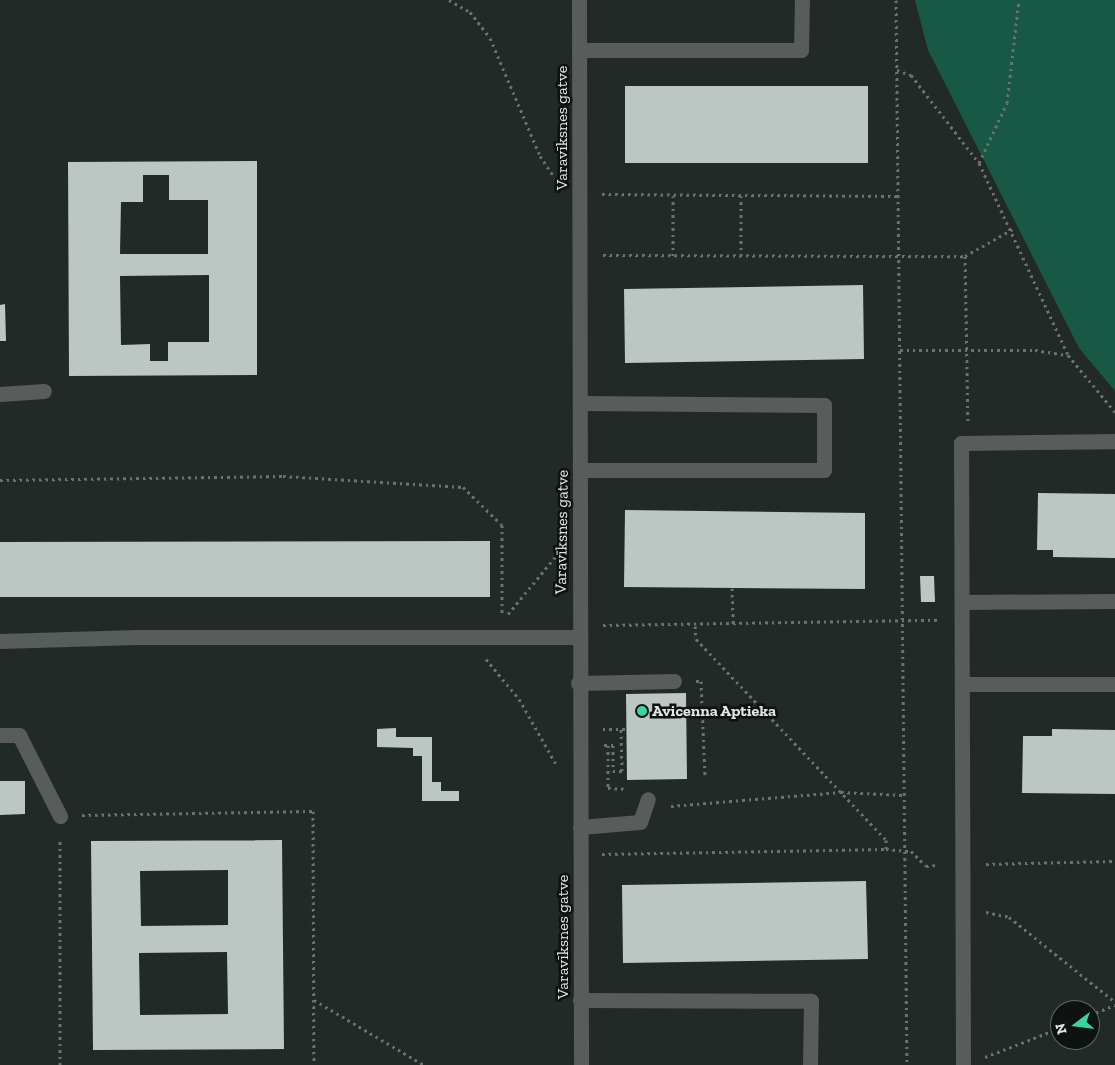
<!DOCTYPE html>
<html>
<head>
<meta charset="utf-8">
<style>
	body { margin:0 }
	#map { position:relative; width:1115px; height:1065px; overflow:hidden; background:#222a27; font-family:"Zilla Slab",serif }
	div>[style] { position:absolute }
	.green>* { inset:0; background:#175944 }
	.building>* { inset:0; background:#bcc6c2 }
	.path>* { height:3px; margin-top:-1.5px; transform-origin:0; background:repeating-linear-gradient(90deg,#6b726f 0 2.5px,transparent 0 6.5px) }
	.minor>* { height:15px; margin:-7.5px; padding:0 7.5px; transform-origin:7.5px; border-radius:7.5px; background:#585c5a }
	.dots>* { width:14px; height:14px; translate:-50% -50%; box-sizing:border-box; border:2px solid #0e1210; border-radius:50% }
	span { translate:-50% -50%; white-space:nowrap; text-align:center; line-height:1.15; -webkit-text-stroke:5px #0e1210; paint-order:stroke }
	.street-label { font-size:16px; color:#e3e8e6 }
	.poi-label { font-size:16px; color:#e3e8e6; font-weight:700 }
	.left { translate:0 -50%; text-align:left }
	.north { position:absolute; left:1050px; top:1000px; width:50px; height:50px; box-sizing:border-box; background:#0e1210; border:1px solid #636866; border-radius:50%; rotate:255deg; font-size:14px; font-weight:700; line-height:20px; text-align:center; color:#e3e8e6 }
	.north::after { content:''; display:block; margin:auto; width:18px; height:22px; background:#39d4a5; clip-path:polygon(50% 0,100% 100%,50% 72%,0 100%) }
</style>
</head>
<body>
<div id="map">
	<div class="green">
		<i style="clip-path:polygon(915px 0,1115px 0,1115px 391px,1079px 348px,928px 50px)"></i>
	</div>
	<div class="building">
		<i style="clip-path:polygon(625px 86px,868px 86px,868px 163px,625px 163px)"></i>
		<i style="clip-path:polygon(evenodd,257px 161px,257px 375px,69px 376px,68px 162px,257px 161px,143px 175px,169px 175px,169px 200px,208px 200px,208px 254px,120px 254px,121px 202px,143px 202px,143px 175px,257px 161px,209px 275px,209px 342px,168px 342px,168px 361px,150px 361px,150px 344px,121px 345px,120px 276px,209px 275px)"></i>
		<i style="clip-path:polygon(863px 285px,864px 359px,625px 363px,624px 289px)"></i>
		<i style="clip-path:polygon(5px 304px,6px 341px,0 341px,0 305px)"></i>
		<i style="clip-path:polygon(1038px 493px,1115px 494px,1115px 558px,1053px 557px,1053px 550px,1037px 550px)"></i>
		<i style="clip-path:polygon(625px 510px,865px 513px,865px 589px,624px 587px)"></i>
		<i style="clip-path:polygon(490px 541px,490px 597px,0 597px,0 542px)"></i>
		<i style="clip-path:polygon(920px 576px,934px 576px,935px 602px,921px 602px)"></i>
		<i style="clip-path:polygon(686px 693px,687px 779px,627px 780px,626px 694px)"></i>
		<i style="clip-path:polygon(396px 728px,396px 737px,432px 737px,432px 782px,441px 782px,441px 791px,459px 791px,459px 801px,422px 801px,422px 756px,413px 756px,413px 748px,377px 747px,377px 729px)"></i>
		<i style="clip-path:polygon(1052px 729px,1115px 730px,1115px 794px,1022px 793px,1023px 736px,1052px 736px)"></i>
		<i style="clip-path:polygon(0 781px,25px 781px,25px 814px,0 815px)"></i>
		<i style="clip-path:polygon(evenodd,282px 840px,284px 1049px,93px 1050px,91px 841px,282px 840px,228px 870px,228px 925px,141px 926px,140px 871px,228px 870px,282px 840px,227px 952px,228px 1014px,140px 1015px,139px 953px,227px 952px)"></i>
		<i style="clip-path:polygon(866px 881px,868px 959px,623px 963px,622px 885px)"></i>
	</div>
	<div class="path">
		<i style="left:449px;top:0;width:24px;rotate:30deg"></i>
		<i style="left:470px;top:12px;width:33px;rotate:52deg"></i>
		<i style="left:490px;top:38px;width:128px;rotate:67deg"></i>
		<i style="left:540px;top:156px;width:27px;rotate:56deg"></i>
		<i style="left:896px;top:0;width:1065px;rotate:89.41deg"></i>
		<i style="left:897px;top:70px;width:15px;rotate:20deg"></i>
		<i style="left:911px;top:75px;width:111px;rotate:52.3deg"></i>
		<i style="left:979px;top:163px;width:212px;rotate:65.1deg"></i>
		<i style="left:979px;top:163px;width:66px;rotate:-65deg"></i>
		<i style="left:1007px;top:103px;width:104px;rotate:-83.4deg"></i>
		<i style="left:602px;top:194px;width:296px;rotate:0.4deg"></i>
		<i style="left:603px;top:255px;width:362px;rotate:0.2deg"></i>
		<i style="left:965px;top:256px;width:165px;rotate:89deg"></i>
		<i style="left:673px;top:256px;width:60px;rotate:-90deg"></i>
		<i style="left:741px;top:256px;width:60px;rotate:-90deg"></i>
		<i style="left:965px;top:256px;width:55px;rotate:-29.4deg"></i>
		<i style="left:900px;top:350px;width:135px"></i>
		<i style="left:1035px;top:350px;width:33px;rotate:9deg"></i>
		<i style="left:1068px;top:355px;width:74px;rotate:50.5deg"></i>
		<i style="left:0;top:480px;width:283px;rotate:-0.8deg"></i>
		<i style="left:283px;top:476px;width:180px;rotate:3.5deg"></i>
		<i style="left:463px;top:487px;width:54px;rotate:44.3deg"></i>
		<i style="left:502px;top:525px;width:90px;rotate:90deg"></i>
		<i style="left:732px;top:588px;width:37px;rotate:88deg"></i>
		<i style="left:508px;top:614px;width:75px;rotate:-50.4deg"></i>
		<i style="left:603px;top:625px;width:336px;rotate:-0.9deg"></i>
		<i style="left:695px;top:626px;width:13px;rotate:86deg"></i>
		<i style="left:696px;top:639px;width:277px;rotate:46.6deg"></i>
		<i style="left:886px;top:840px;width:9px;rotate:90deg"></i>
		<i style="left:486px;top:659px;width:52px;rotate:50.5deg"></i>
		<i style="left:519px;top:699px;width:77px;rotate:60.4deg"></i>
		<i style="left:696px;top:681px;width:5px"></i>
		<i style="left:701px;top:681px;width:95px;rotate:87.6deg"></i>
		<i style="left:603px;top:729px;width:24px"></i>
		<i style="left:604px;top:745px;width:9px"></i>
		<i style="left:613px;top:745px;width:26px;rotate:90deg"></i>
		<i style="left:613px;top:771px;width:9px"></i>
		<i style="left:622px;top:771px;width:42px;rotate:-91.4deg"></i>
		<i style="left:608px;top:745px;width:43px;rotate:90deg"></i>
		<i style="left:608px;top:788px;width:19px;rotate:3deg"></i>
		<i style="left:671px;top:806px;width:171px;rotate:-4.7deg"></i>
		<i style="left:841px;top:792px;width:62px;rotate:2.8deg"></i>
		<i style="left:82px;top:815px;width:231px;rotate:-1deg"></i>
		<i style="left:313px;top:811px;width:254px;rotate:89.8deg"></i>
		<i style="left:602px;top:854px;width:284px;rotate:-1deg"></i>
		<i style="left:886px;top:849px;width:25px;rotate:5deg"></i>
		<i style="left:911px;top:851px;width:21px;rotate:45deg"></i>
		<i style="left:926px;top:866px;width:13px;rotate:-4deg"></i>
		<i style="left:986px;top:864px;width:129px;rotate:-1.3deg"></i>
		<i style="left:986px;top:912px;width:24px;rotate:12deg"></i>
		<i style="left:1009px;top:917px;width:136px;rotate:38.7deg"></i>
		<i style="left:314px;top:1000px;width:128px;rotate:30.6deg"></i>
		<i style="left:1090px;top:1015px;width:27px;rotate:-22deg"></i>
		<i style="left:985px;top:1057px;width:80px;rotate:-21.1deg"></i>
		<i style="left:60px;top:1065px;width:227px;rotate:-90deg"></i>
	</div>
	<div class="minor">
		<i style="left:579px;top:0;width:1065px;rotate:89.89deg"></i>
		<i style="left:579px;top:50px;width:222px"></i>
		<i style="left:801px;top:50px;width:50px;rotate:-88.9deg"></i>
		<i style="left:0;top:394px;width:44px;rotate:-3.9deg"></i>
		<i style="left:581px;top:470px;width:243px"></i>
		<i style="left:824px;top:470px;width:65px;rotate:-90deg"></i>
		<i style="left:824px;top:405px;width:242px;rotate:-179.5deg"></i>
		<i style="left:962px;top:602px;width:153px;rotate:-0.4deg"></i>
		<i style="left:0;top:641px;width:137px;rotate:-1.7deg"></i>
		<i style="left:137px;top:637px;width:440px"></i>
		<i style="left:578px;top:683px;width:96px;rotate:-1.2deg"></i>
		<i style="left:962px;top:684px;width:153px"></i>
		<i style="left:0;top:735px;width:19px"></i>
		<i style="left:19px;top:735px;width:91px;rotate:63.2deg"></i>
		<i style="left:580px;top:827px;width:60px;rotate:-4.8deg"></i>
		<i style="left:640px;top:822px;width:24px;rotate:-71deg"></i>
		<i style="left:580px;top:1000px;width:231px;rotate:0.2deg"></i>
		<i style="left:811px;top:1001px;width:64px;rotate:90.9deg"></i>
		<i style="left:963px;top:1065px;width:622px;rotate:-90.18deg"></i>
		<i style="left:961px;top:443px;width:154px;rotate:-0.7deg"></i>
	</div>
	<div class="dots">
		<i style="left:642px;top:711px;background:#39d4a5"></i>
	</div>
	<div class="street-label">
		<span style="left:562px;top:128px;rotate:-90deg">Varavīksnes gatve</span>
		<span style="left:562px;top:532px;rotate:-89deg">Varavīksnes gatve</span>
		<span style="left:563px;top:937px;rotate:-90deg">Varavīksnes gatve</span>
	</div>
	<div class="poi-label">
		<span class="left" style="left:652px;top:711px">Avicenna Aptieka</span>
	</div>
	<div class="north">N</div>
</div>
</body>
</html>
